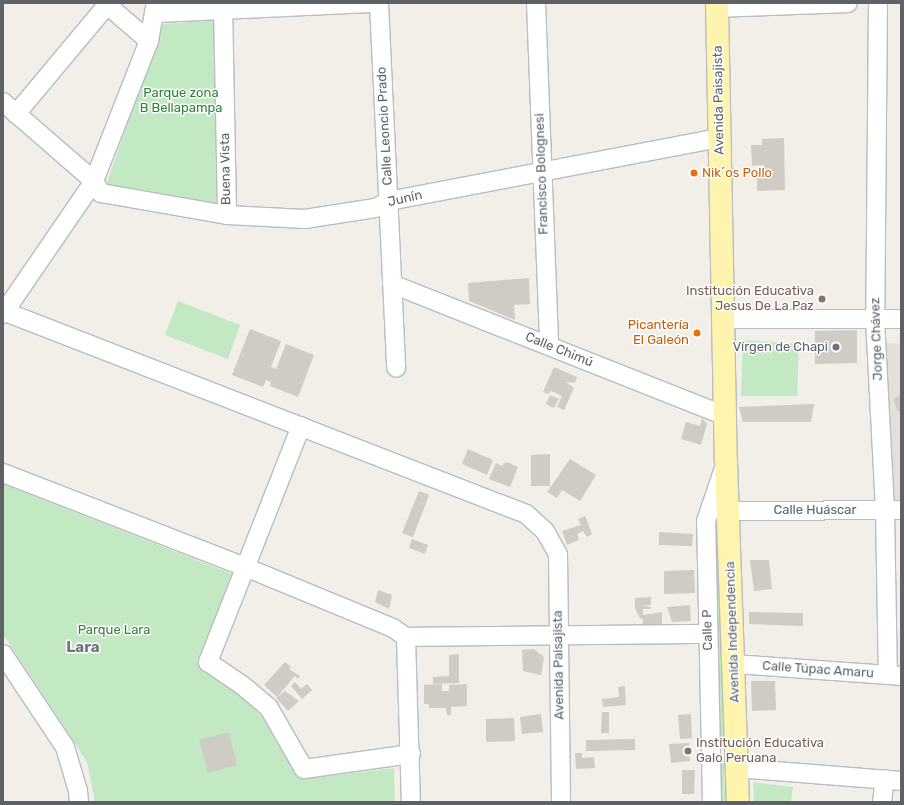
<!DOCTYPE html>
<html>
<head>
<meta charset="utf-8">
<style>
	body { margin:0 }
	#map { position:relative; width:904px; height:805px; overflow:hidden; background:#f1efe7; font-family:Rubik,sans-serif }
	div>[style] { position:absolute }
	.education>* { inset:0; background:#e3e1d7 }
	.green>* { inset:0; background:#c2e9c4 }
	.building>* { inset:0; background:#ceccc5 }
	.roads { filter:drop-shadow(1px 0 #b9bcc0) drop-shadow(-1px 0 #b9bcc0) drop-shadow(0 1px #b9bcc0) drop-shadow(0 -1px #b9bcc0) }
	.minor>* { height:18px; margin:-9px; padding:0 9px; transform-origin:9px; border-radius:9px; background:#fff }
	.major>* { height:22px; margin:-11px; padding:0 11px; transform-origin:11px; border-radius:11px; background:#fff4ad }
	.dots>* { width:11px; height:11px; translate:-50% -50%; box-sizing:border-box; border:2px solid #fff; border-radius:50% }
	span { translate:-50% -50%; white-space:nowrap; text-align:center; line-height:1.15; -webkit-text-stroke:3px #fff; paint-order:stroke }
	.park-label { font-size:13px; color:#308338 }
	.street-label { font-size:13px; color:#5e6267 }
	.food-label { font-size:13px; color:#c56008 }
	.left { translate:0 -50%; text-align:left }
	.right { translate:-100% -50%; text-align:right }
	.education-label { font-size:13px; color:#785e54 }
	.worship-label { font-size:13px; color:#5b616d }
	.quarter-label { font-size:15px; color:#6f7479; font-weight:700 }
	.frame { position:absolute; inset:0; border:4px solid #5e6267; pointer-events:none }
</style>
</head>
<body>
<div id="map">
	<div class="education">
		<i style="clip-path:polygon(901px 343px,901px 500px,894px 500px,882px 344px)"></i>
	</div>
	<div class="green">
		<i style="clip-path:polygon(216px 20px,216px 203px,106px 185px,162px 24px)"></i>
		<i style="clip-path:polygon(178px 301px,240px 325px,228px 359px,165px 335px)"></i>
		<i style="clip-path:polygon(743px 340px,799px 344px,797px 396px,741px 396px)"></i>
		<i style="clip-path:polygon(3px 484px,232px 574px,202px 667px,245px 698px,279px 736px,302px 779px,394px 768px,395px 802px,95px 802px,87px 762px,3px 634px)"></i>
		<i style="clip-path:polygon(715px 534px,721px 534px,725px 745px,719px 745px)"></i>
		<i style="clip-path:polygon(720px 763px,724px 763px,725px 802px,720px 802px)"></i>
		<i style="clip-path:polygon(753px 782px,793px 787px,791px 802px,754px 802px)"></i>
	</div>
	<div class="building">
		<i style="clip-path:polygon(784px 138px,785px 190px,757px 191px,757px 173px,764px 173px,764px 165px,752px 166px,751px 145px,762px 145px,762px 139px)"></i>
		<i style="clip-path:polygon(529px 278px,530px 304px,514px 305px,515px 320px,469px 301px,468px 283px)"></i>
		<i style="clip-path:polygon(250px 329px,281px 341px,271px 367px,276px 369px,286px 344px,314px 355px,298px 397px,270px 386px,271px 382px,266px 380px,263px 387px,232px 375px)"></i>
		<i style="clip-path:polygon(857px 330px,857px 363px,815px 364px,815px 331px)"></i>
		<i style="clip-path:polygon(554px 367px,577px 377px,575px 383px,566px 382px,574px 388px,564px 410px,557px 407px,562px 396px,551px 391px,548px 394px,543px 392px)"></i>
		<i style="clip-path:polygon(550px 395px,559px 399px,554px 408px,546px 404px)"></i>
		<i style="clip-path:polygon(901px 395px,901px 411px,898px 411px,893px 399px)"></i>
		<i style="clip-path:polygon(814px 404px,811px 422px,743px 422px,739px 407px)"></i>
		<i style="clip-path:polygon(702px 418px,707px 424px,701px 445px,681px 439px,686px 422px,700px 426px)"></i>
		<i style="clip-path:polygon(468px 449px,493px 460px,487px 475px,462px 464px)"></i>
		<i style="clip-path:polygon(550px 454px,550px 486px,531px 486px,531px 455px)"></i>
		<i style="clip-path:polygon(570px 459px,596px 475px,580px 501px,562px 490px,557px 498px,547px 492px)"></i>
		<i style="clip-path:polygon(506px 462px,518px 467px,510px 487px,489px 479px,496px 463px,502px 466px)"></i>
		<i style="clip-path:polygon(419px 491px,429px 495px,413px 537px,402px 533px)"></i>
		<i style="clip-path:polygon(585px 516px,592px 534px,587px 537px,583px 531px,577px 534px,579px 540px,567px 545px,562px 531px,581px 525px,578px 519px)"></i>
		<i style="clip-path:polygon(659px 532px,693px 534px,692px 546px,659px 545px)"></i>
		<i style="clip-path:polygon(412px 539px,428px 545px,425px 554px,409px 548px)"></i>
		<i style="clip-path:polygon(750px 560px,769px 560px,772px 589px,754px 591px)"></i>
		<i style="clip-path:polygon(694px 570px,695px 593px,664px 594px,664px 571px)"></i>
		<i style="clip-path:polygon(378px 590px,392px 595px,389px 609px,375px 602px)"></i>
		<i style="clip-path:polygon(651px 597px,651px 605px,642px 605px,651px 607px,651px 609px,643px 609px,643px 615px,662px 612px,662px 626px,639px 626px,643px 625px,643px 619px,640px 618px,635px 608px,635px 598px)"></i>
		<i style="clip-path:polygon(690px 605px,691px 621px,672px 622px,667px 607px)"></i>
		<i style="clip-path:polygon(749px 612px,803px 613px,803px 626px,749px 624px)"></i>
		<i style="clip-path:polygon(534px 649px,544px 657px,541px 675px,523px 671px,522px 650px)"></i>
		<i style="clip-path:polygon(459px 654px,459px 683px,433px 684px,433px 677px,449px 676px,449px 655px)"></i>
		<i style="clip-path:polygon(285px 662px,291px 667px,289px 669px,300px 676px,298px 679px,295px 676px,277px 697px,264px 685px)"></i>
		<i style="clip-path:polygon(751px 681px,775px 681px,776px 710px,752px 711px)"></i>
		<i style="clip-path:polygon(295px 682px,301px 689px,307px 684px,312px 690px,302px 699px,291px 686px)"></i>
		<i style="clip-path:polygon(442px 684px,442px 691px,449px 691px,449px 685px,467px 684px,467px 706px,451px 707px,451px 715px,447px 715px,446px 708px,429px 708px,429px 704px,424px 704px,424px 685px)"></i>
		<i style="clip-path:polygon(625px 686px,626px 705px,603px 707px,602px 699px,619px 697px,618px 687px)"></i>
		<i style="clip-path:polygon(285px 691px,299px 701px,288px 711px,276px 698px)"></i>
		<i style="clip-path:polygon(602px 712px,609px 712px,609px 733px,601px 733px)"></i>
		<i style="clip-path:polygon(541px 714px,543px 732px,522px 734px,520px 717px)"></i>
		<i style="clip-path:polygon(691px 714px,692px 738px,680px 739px,678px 715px)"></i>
		<i style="clip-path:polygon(514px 718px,515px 741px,486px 742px,486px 719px)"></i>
		<i style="clip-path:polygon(229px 732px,237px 765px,208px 773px,199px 740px)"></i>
		<i style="clip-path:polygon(635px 739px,635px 750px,586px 751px,586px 740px)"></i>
		<i style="clip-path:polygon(689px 743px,690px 761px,671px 763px,669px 744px)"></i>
		<i style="clip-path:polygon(575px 753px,582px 753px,582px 758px,594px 757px,595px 768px,576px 769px)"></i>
		<i style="clip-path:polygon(682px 770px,695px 770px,694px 794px,682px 794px)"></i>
	</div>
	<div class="roads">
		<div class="minor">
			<i style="left:105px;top:3px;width:58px;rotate:40.8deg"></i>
			<i style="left:223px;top:3px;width:212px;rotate:88.9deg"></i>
			<i style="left:379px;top:3px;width:365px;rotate:87.3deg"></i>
			<i style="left:536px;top:3px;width:342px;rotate:87.8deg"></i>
			<i style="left:878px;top:3px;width:316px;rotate:90.5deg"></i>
			<i style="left:875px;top:319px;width:191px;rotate:87deg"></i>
			<i style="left:885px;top:510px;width:165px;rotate:89deg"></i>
			<i style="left:718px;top:8px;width:130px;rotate:-2.2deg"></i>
			<i style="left:156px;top:13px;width:216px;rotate:-2.7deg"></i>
			<i style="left:3px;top:102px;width:121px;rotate:41deg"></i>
			<i style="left:94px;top:181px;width:14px;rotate:60deg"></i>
			<i style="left:101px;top:193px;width:128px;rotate:9.9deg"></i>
			<i style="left:227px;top:215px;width:78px;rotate:2.9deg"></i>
			<i style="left:305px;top:219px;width:71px;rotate:-8.9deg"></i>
			<i style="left:375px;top:208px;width:16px;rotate:-27deg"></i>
			<i style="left:389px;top:201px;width:337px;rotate:-10.8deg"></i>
			<i style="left:16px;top:114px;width:142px;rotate:-50.1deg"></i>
			<i style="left:392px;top:284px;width:359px;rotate:21.6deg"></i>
			<i style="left:3px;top:311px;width:561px;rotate:21.21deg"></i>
			<i style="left:526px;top:514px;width:25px;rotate:42deg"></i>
			<i style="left:545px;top:531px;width:26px;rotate:61deg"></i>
			<i style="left:558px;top:554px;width:248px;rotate:89.3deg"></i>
			<i style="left:3px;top:314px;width:161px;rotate:-55.6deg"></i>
			<i style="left:94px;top:181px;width:150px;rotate:-68.6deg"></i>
			<i style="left:149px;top:41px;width:39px;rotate:-80deg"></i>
			<i style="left:723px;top:319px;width:178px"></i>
			<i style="left:301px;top:426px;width:254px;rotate:111.5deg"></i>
			<i style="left:208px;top:662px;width:41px;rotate:34.1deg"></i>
			<i style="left:242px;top:685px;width:35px;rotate:40deg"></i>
			<i style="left:269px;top:708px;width:70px;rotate:60.2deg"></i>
			<i style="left:304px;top:769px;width:108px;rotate:-8deg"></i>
			<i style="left:3px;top:473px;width:260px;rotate:21.2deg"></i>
			<i style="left:245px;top:567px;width:160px;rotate:22.4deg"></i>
			<i style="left:393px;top:628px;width:16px;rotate:35deg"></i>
			<i style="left:406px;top:637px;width:165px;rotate:88.3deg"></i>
			<i style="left:729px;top:511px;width:172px;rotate:-0.3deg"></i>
			<i style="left:406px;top:637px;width:302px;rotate:-0.6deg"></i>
			<i style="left:3px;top:654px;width:112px;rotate:56.3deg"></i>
			<i style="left:65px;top:747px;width:46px;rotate:73.5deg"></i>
			<i style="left:78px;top:791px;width:11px;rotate:85deg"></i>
			<i style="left:735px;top:664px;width:166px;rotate:4.1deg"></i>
			<i style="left:737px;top:768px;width:165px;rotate:4.5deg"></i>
			<i style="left:712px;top:802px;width:281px;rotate:-91.2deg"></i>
			<i style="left:706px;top:521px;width:56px;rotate:-71.2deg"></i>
			<i style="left:882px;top:802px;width:23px;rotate:-83deg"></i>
		</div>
		<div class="major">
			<i style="left:717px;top:3px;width:458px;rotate:88.9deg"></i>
			<i style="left:726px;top:461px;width:341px;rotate:88deg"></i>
		</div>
	</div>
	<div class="dots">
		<i style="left:694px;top:173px;background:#e8710a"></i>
		<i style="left:822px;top:299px;background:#8d6e63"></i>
		<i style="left:697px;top:333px;background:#e8710a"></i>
		<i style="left:836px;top:347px;background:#6b7280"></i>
		<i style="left:688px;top:751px;background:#8d6e63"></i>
	</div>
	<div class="park-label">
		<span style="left:181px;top:101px">Parque zona<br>B Bellapampa</span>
		<span style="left:114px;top:630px">Parque Lara</span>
	</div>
	<div class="street-label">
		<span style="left:719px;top:100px;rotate:-91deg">Avenida Paisajista</span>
		<span style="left:385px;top:126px;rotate:-93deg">Calle Leoncio Prado</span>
		<span style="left:226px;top:169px;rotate:-91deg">Buena Vista</span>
		<span style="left:542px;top:174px;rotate:-92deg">Francisco Bolognesi</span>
		<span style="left:405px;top:199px;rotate:-13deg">Junín</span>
		<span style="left:877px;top:339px;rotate:-92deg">Jorge Chávez</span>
		<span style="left:559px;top:350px;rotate:22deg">Calle Chimú</span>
		<span style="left:815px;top:510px">Calle Huáscar</span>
		<span style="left:708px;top:630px;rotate:-91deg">Calle P</span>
		<span style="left:733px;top:632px;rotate:-92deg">Avenida Independencia</span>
		<span style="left:559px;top:665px;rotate:-91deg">Avenida Paisajista</span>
		<span style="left:818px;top:670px;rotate:4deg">Calle Túpac Amaru</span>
	</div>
	<div class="food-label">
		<span class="left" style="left:702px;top:173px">Nik´os Pollo</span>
		<span class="right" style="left:689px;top:333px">Picantería<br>El Galeón</span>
	</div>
	<div class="education-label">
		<span class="right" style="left:814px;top:299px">Institución Educativa<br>Jesus De La Paz</span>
		<span class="left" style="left:696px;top:751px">Institución Educativa<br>Galo Peruana</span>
	</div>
	<div class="worship-label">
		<span class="right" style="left:828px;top:347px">Vírgen de Chapi</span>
	</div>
	<div class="quarter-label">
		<span style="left:83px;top:648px">Lara</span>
	</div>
	<div class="frame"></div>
</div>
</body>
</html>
